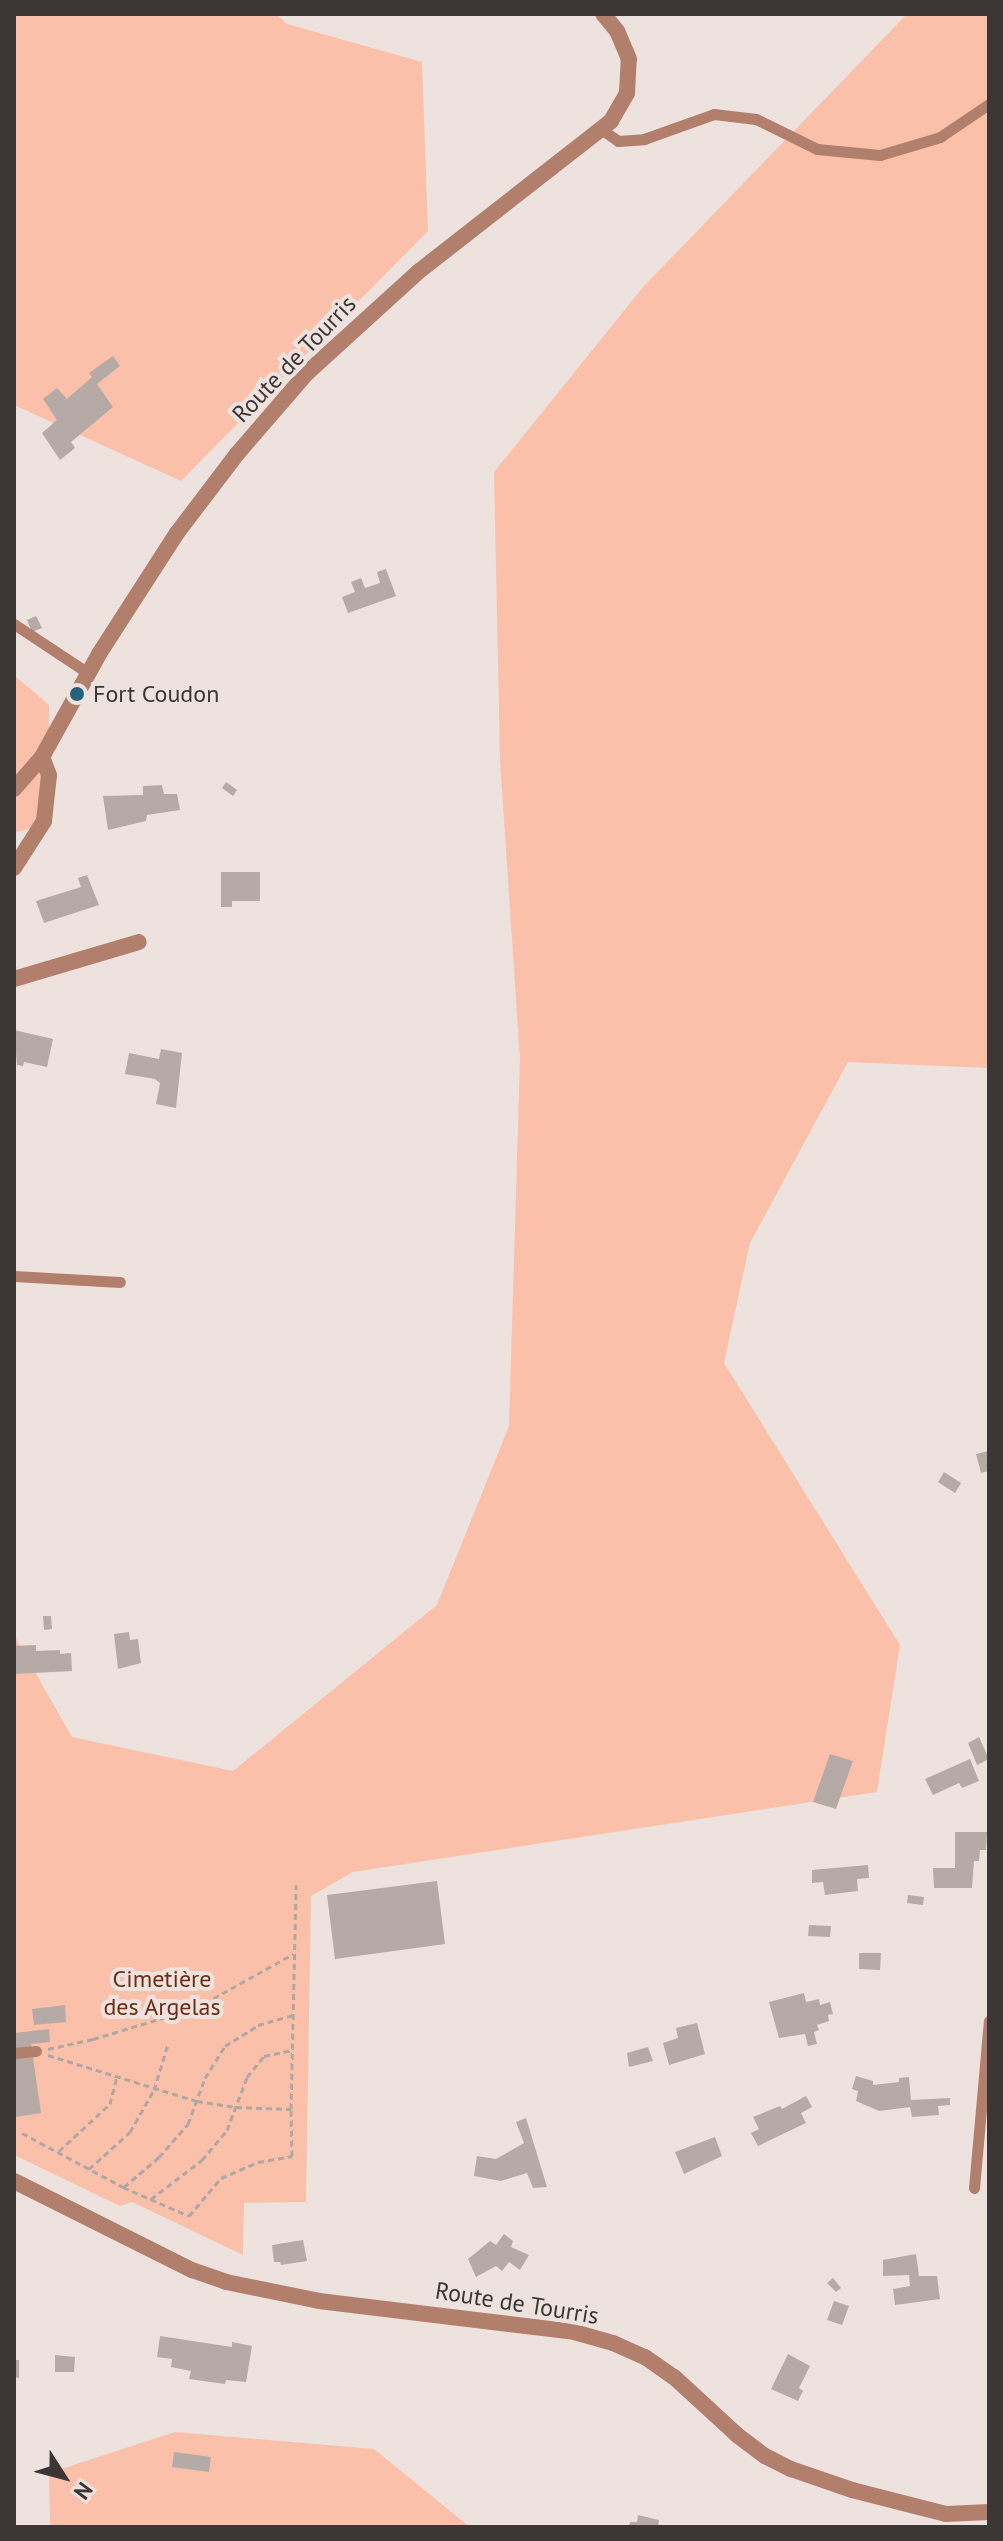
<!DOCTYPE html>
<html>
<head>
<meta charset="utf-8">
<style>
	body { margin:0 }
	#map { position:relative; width:1003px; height:2541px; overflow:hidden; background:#eee2de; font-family:"PT Sans",sans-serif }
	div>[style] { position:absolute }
	.green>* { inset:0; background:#fbc0aa }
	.building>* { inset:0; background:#b6aaa6 }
	.path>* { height:3px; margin-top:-1.5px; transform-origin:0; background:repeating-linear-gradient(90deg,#b0a6a3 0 6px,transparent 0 10px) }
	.service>* { height:11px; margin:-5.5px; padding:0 5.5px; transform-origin:5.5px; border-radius:5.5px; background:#b27f6d }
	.minor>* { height:16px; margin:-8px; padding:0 8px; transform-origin:8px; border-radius:8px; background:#b27f6d }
	.tertiary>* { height:16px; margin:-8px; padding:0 8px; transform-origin:8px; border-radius:8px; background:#b27f6d }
	.dots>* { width:22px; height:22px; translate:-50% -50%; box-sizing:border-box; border:4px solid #eee2de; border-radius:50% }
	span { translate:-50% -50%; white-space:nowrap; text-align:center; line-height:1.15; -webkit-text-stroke:8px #eee2de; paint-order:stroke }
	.street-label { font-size:24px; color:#3c3736 }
	.poi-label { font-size:24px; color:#3c3736 }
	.left { translate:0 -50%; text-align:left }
	.park-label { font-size:24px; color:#6e2d13 }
	.frame { position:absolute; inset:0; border:16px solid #3c3736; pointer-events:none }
	.north { position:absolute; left:24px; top:2437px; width:80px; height:80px; -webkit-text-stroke:6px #eee2de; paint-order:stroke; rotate:126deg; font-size:22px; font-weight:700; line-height:32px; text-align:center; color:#3c3736 }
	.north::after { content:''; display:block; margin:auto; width:28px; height:36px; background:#3c3736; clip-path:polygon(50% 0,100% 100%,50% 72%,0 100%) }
</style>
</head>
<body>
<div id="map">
	<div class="green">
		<i style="clip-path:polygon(14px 14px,276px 14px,287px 24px,422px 62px,428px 231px,181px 481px,14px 405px)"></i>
		<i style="clip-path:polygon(907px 14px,989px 14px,989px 1068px,848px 1062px,750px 1243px,724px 1363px,900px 1645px,877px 1792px,353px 1872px,311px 1896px,306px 2202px,244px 2203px,243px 2255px,132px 2202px,120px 2206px,14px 2155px,14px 1635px,72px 1737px,233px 1771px,437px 1605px,509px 1426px,520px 1059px,500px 760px,494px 472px,644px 286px)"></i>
		<i style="clip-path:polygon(14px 675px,49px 705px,49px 823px,14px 833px)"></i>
		<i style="clip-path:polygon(175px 2432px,374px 2449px,470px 2527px,50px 2527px,49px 2473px)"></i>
	</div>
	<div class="building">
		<i style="clip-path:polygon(113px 356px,120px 366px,97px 384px,113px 407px,71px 442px,75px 448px,60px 460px,42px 433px,57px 420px,43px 399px,57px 388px,67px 399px,92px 377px,89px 373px)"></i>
		<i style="clip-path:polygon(386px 569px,396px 596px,348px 613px,342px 597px,355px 592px,351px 582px,361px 578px,365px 588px,380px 583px,377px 572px)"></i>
		<i style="clip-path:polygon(36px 616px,42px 628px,32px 632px,27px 620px)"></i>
		<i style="clip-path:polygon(226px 782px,237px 790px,233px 796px,222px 788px)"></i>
		<i style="clip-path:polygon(162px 785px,164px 794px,177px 794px,180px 810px,147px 815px,146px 821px,108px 830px,103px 796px,143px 795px,143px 786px)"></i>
		<i style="clip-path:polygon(221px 872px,260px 872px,260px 901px,232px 901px,232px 907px,221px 907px)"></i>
		<i style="clip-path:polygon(87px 875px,99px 905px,44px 923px,36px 901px,81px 887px,78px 878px)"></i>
		<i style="clip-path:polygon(14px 1030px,53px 1039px,47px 1067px,24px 1062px,23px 1066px,17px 1065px)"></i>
		<i style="clip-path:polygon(161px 1049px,182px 1053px,176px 1108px,156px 1104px,160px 1083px,155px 1079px,125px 1074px,129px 1053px,159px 1059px)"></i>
		<i style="clip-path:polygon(989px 1451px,989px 1471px,981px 1473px,976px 1454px)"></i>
		<i style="clip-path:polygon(944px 1472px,961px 1483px,955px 1493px,938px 1482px)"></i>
		<i style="clip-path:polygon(43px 1616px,51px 1616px,52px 1629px,44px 1630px)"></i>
		<i style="clip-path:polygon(129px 1632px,130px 1640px,138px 1639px,141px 1663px,118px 1669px,114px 1634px)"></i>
		<i style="clip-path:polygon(36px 1645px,36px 1651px,60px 1650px,60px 1654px,71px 1653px,72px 1671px,14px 1674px,14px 1646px)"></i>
		<i style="clip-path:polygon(979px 1737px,989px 1759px,977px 1765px,968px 1743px)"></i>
		<i style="clip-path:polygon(830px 1754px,853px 1761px,836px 1809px,813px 1802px)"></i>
		<i style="clip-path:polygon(970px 1759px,979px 1781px,962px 1788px,959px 1783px,933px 1795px,925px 1779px)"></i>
		<i style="clip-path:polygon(955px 1832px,987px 1832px,986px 1850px,980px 1850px,979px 1861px,974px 1861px,972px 1888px,934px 1888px,933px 1868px,955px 1868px)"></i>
		<i style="clip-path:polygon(868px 1865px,869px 1878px,857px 1879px,858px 1891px,825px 1895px,823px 1882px,812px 1883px,812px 1870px)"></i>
		<i style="clip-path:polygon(437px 1881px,445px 1944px,335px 1959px,327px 1895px)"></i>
		<i style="clip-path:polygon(908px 1895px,924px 1897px,923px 1905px,907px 1903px)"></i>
		<i style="clip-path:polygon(809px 1925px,831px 1926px,830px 1937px,808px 1936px)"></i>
		<i style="clip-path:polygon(859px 1953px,881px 1953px,880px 1970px,859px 1969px)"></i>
		<i style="clip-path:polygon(804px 1993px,806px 2002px,819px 1999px,820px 2005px,830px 2002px,833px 2014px,828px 2015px,829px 2021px,817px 2025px,819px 2030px,814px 2032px,817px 2044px,808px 2046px,805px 2034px,779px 2038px,769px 2002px)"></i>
		<i style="clip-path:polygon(65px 2005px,66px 2022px,34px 2025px,32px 2009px)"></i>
		<i style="clip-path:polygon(697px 2023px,705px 2054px,669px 2065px,663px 2043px,678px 2038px,676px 2028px)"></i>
		<i style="clip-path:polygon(49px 2029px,50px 2042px,31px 2044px,41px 2113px,16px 2117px,14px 2033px)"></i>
		<i style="clip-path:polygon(648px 2047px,653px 2061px,629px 2067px,627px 2053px)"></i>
		<i style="clip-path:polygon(856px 2076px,873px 2081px,873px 2085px,899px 2082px,899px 2078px,909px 2077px,911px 2100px,950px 2098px,950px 2105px,938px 2106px,939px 2115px,912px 2117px,910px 2107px,879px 2111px,856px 2101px,858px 2091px,852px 2089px)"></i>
		<i style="clip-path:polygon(806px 2096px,812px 2107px,801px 2113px,806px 2123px,758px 2146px,751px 2133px,759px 2129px,753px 2117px,780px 2106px,782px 2109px)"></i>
		<i style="clip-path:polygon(526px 2118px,547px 2187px,533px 2188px,527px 2173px,501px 2181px,474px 2176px,477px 2156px,496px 2159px,524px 2143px,516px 2122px)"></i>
		<i style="clip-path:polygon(715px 2137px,722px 2156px,684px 2174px,675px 2152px)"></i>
		<i style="clip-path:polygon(504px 2234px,513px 2241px,511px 2247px,529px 2255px,520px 2270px,509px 2262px,502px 2271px,496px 2266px,476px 2277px,468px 2259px,490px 2241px,496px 2245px)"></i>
		<i style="clip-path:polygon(303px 2240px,307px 2261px,281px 2265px,280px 2262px,274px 2262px,272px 2245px)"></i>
		<i style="clip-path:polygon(916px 2254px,919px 2276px,937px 2276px,940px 2299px,895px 2305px,893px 2289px,910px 2286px,909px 2275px,883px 2276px,883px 2260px)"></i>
		<i style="clip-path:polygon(833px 2278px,841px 2288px,836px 2292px,827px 2283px)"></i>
		<i style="clip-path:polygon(834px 2301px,849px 2306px,842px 2325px,827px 2320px)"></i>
		<i style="clip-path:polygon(160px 2336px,232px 2347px,232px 2342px,252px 2346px,246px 2382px,226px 2380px,225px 2384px,189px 2379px,191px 2371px,171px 2367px,172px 2359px,157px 2357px)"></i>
		<i style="clip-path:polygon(788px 2354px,810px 2366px,799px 2388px,803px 2391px,798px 2401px,771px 2389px)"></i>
		<i style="clip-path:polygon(55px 2355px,75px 2357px,74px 2372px,55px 2372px)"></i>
		<i style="clip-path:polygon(14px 2360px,19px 2360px,19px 2378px,14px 2377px)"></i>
		<i style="clip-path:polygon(174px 2452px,211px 2457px,209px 2472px,172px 2467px)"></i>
		<i style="clip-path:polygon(638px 2515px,659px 2520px,658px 2527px,629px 2527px,630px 2522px,637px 2522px)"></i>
	</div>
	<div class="path">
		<i style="left:48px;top:2049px;width:46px;rotate:-12.5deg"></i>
		<i style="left:93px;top:2039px;width:108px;rotate:-16.8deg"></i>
		<i style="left:196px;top:2008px;width:111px;rotate:-29.1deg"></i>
		<i style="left:48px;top:2055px;width:156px;rotate:17.2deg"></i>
		<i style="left:197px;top:2101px;width:39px;rotate:9deg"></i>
		<i style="left:236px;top:2107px;width:55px;rotate:2.1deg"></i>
		<i style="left:291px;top:2109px;width:224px;rotate:-88.7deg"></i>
		<i style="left:22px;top:2133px;width:115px;rotate:28.1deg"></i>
		<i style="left:123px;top:2187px;width:72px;rotate:23.7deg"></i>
		<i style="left:189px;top:2216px;width:50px;rotate:-49.9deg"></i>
		<i style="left:221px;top:2178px;width:40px;rotate:-23.4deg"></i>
		<i style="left:258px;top:2162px;width:35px;rotate:-10deg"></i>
		<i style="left:292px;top:2156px;width:47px;rotate:-91.2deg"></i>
		<i style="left:59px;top:2151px;width:69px;rotate:-42.7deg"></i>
		<i style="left:110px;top:2104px;width:29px;rotate:-76deg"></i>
		<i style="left:89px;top:2169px;width:55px;rotate:-42.1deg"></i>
		<i style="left:130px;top:2132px;width:48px;rotate:-60.3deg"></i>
		<i style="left:154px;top:2090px;width:48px;rotate:-73.1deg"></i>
		<i style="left:124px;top:2187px;width:46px;rotate:-40.6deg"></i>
		<i style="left:159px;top:2157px;width:44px;rotate:-48.7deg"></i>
		<i style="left:188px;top:2124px;width:49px;rotate:-69.7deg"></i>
		<i style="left:205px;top:2078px;width:38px;rotate:-58deg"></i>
		<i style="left:225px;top:2046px;width:39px;rotate:-32deg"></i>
		<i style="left:258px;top:2025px;width:36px;rotate:-16deg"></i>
		<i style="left:151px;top:2199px;width:64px;rotate:-37.4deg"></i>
		<i style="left:202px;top:2160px;width:39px;rotate:-50deg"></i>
		<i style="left:227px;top:2130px;width:57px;rotate:-69.3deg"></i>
		<i style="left:247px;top:2077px;width:27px;rotate:-51deg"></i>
		<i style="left:264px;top:2056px;width:29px;rotate:-12deg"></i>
	</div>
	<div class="service">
		<i style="left:601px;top:129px;width:21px;rotate:35deg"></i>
		<i style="left:618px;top:141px;width:26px;rotate:-4deg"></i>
		<i style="left:644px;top:139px;width:74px;rotate:-19.7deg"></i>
		<i style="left:714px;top:114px;width:42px;rotate:6.8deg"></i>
		<i style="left:756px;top:119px;width:68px;rotate:26.2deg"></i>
		<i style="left:817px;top:149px;width:63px;rotate:5.4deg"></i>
		<i style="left:880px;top:155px;width:63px;rotate:-16.7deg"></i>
		<i style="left:940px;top:137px;width:59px;rotate:-34deg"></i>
		<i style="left:14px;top:624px;width:89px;rotate:33.5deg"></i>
		<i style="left:14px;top:1276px;width:106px;rotate:3.2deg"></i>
		<i style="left:14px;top:2053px;width:22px;rotate:-5deg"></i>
		<i style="left:974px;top:2188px;width:168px;rotate:-84.9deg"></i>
	</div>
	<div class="minor">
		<i style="left:14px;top:868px;width:56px;rotate:-57.4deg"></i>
		<i style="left:44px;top:821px;width:46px;rotate:-83.8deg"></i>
		<i style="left:49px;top:775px;width:19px;rotate:-111deg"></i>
		<i style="left:14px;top:979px;width:130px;rotate:-16.5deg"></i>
	</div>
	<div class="tertiary">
		<i style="left:14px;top:789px;width:43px;rotate:-48.8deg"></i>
		<i style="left:42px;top:757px;width:118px;rotate:-61deg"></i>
		<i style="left:99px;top:654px;width:144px;rotate:-57.2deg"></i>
		<i style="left:177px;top:533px;width:99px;rotate:-52.8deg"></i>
		<i style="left:237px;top:454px;width:107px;rotate:-49.2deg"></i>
		<i style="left:307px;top:373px;width:150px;rotate:-42.3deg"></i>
		<i style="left:418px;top:272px;width:245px;rotate:-38deg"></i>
		<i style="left:611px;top:121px;width:32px;rotate:-60deg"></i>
		<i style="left:627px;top:93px;width:34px;rotate:-87deg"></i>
		<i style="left:629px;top:59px;width:30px;rotate:-113deg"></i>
		<i style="left:617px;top:31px;width:22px;rotate:-129deg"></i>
		<i style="left:14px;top:2181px;width:199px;rotate:26.6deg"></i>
		<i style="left:192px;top:2270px;width:36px;rotate:19deg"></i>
		<i style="left:226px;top:2282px;width:95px;rotate:11.5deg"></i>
		<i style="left:319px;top:2301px;width:257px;rotate:6.9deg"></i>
		<i style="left:574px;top:2332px;width:41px;rotate:15.8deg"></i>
		<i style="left:613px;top:2343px;width:35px;rotate:24deg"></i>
		<i style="left:645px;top:2357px;width:35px;rotate:35deg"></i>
		<i style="left:674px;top:2377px;width:86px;rotate:42.6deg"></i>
		<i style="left:737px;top:2435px;width:35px;rotate:37deg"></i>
		<i style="left:765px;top:2456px;width:29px;rotate:27deg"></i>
		<i style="left:791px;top:2469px;width:65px;rotate:19deg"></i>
		<i style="left:852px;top:2490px;width:97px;rotate:14.3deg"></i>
		<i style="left:946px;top:2514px;width:43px;rotate:-2.7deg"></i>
	</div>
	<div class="dots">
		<i style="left:77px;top:694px;background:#26637a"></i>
	</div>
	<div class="street-label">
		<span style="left:294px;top:359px;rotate:-46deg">Route de Tourris</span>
		<span style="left:517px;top:2303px;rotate:9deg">Route de Tourris</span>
	</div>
	<div class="poi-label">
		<span class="left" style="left:93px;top:694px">Fort Coudon</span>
	</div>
	<div class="park-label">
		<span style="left:162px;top:1993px">Cimetière<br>des Argelas</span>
	</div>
	<div class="frame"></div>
	<div class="north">N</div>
</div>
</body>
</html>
